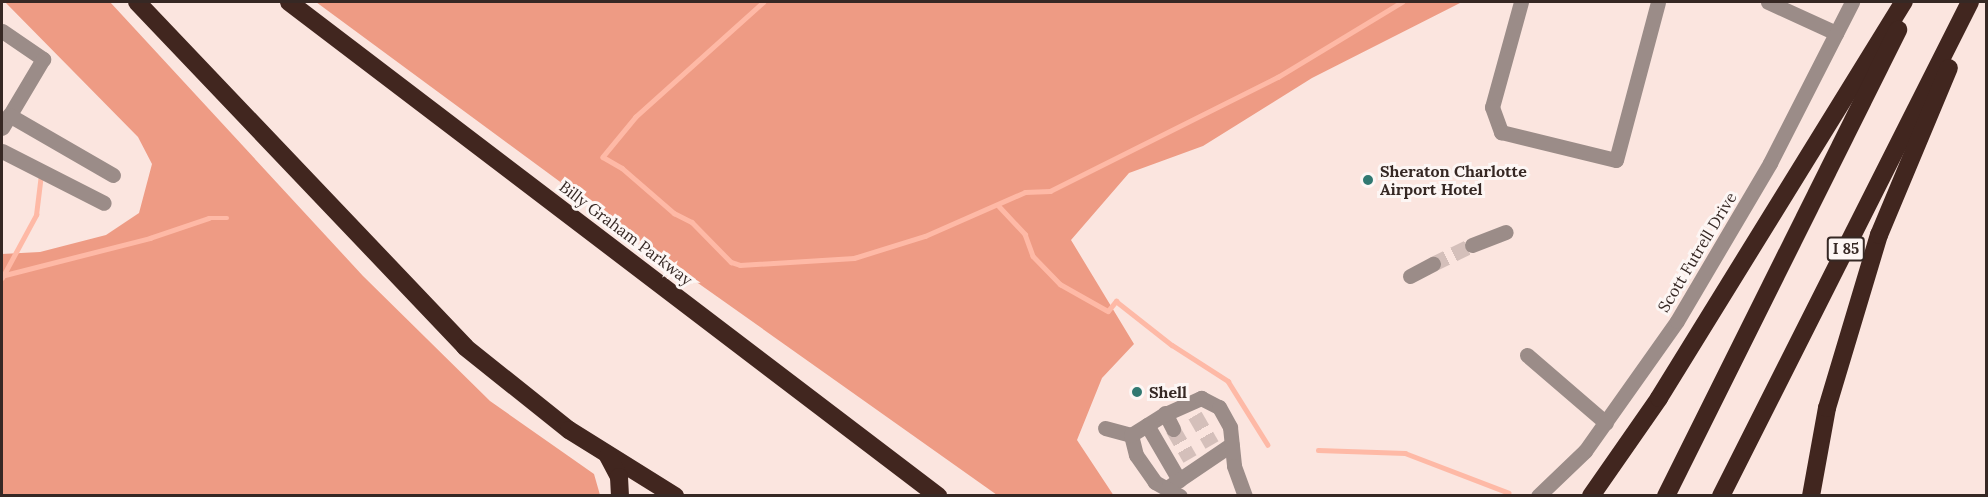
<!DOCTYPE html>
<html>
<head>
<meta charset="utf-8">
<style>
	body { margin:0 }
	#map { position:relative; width:1988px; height:497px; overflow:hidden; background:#fbe5df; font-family:Lora,serif }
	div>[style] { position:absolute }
	.forest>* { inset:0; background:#ee9b84 }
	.stream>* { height:4.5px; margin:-2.25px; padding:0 2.25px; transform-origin:2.25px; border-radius:2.25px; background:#feb9a6 }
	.minor-tunnel>* { height:15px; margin-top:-7.5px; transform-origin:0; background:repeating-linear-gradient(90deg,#d4bfba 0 15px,transparent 0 23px) }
	.minor>* { height:15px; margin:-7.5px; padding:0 7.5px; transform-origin:7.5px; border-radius:7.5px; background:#9b8c88 }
	.highway>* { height:18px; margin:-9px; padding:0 9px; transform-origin:9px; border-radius:9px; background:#41261f }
	.dots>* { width:16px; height:16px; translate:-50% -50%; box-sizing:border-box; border:3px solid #fdf6f4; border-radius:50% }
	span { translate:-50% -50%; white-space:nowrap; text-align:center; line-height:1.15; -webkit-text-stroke:6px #fdf6f4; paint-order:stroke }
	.shield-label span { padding:2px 4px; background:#fdf6f4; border:2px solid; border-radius:4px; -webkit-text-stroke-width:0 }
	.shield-label { font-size:15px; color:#362824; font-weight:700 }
	.poi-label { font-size:16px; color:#362824; font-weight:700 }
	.left { translate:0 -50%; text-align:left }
	.street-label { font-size:16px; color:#362824 }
	.frame { position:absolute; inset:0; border:3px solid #362824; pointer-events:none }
</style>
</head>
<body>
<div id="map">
	<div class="forest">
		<i style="clip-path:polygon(5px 2px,110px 2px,363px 276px,490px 401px,594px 474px,600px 495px,2px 495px,2px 254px,40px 252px,106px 235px,139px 213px,152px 164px,138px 137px)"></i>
		<i style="clip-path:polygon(316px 2px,1462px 2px,1312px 78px,1203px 146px,1129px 173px,1071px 240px,1134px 344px,1102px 378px,1077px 440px,1114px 496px,997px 495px,688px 276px)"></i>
	</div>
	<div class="stream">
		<i style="left:764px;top:2px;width:172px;rotate:138.1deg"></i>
		<i style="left:636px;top:117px;width:52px;rotate:129.5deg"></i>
		<i style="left:603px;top:157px;width:22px;rotate:30deg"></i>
		<i style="left:622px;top:168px;width:69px;rotate:40.9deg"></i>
		<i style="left:674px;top:213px;width:20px;rotate:27deg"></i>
		<i style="left:692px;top:222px;width:56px;rotate:45.7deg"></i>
		<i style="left:731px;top:262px;width:9px;rotate:18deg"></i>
		<i style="left:740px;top:265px;width:114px;rotate:-3.5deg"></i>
		<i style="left:854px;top:258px;width:74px;rotate:-17.2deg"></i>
		<i style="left:925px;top:236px;width:109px;rotate:-23.7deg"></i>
		<i style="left:1025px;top:192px;width:25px;rotate:-2deg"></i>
		<i style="left:1050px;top:191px;width:255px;rotate:-26.6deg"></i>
		<i style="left:1278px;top:77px;width:145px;rotate:-31.2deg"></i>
		<i style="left:998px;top:205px;width:40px;rotate:47deg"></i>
		<i style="left:1025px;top:234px;width:23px;rotate:70deg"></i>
		<i style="left:1033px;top:256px;width:39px;rotate:46deg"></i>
		<i style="left:1060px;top:284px;width:55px;rotate:29.4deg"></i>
		<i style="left:1108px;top:311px;width:13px;rotate:-51deg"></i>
		<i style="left:1116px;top:301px;width:71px;rotate:38.2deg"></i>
		<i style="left:1172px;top:345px;width:67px;rotate:32.7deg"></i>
		<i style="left:1228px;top:381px;width:75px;rotate:58deg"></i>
		<i style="left:5px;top:275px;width:150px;rotate:-14.3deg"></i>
		<i style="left:150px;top:238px;width:62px;rotate:-18.7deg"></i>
		<i style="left:209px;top:218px;width:18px"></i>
		<i style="left:2px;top:278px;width:72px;rotate:-61.6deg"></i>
		<i style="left:36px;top:215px;width:39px;rotate:-83deg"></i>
		<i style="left:1318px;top:450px;width:87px;rotate:2deg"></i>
		<i style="left:1405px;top:453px;width:111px;rotate:21deg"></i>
	</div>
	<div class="minor-tunnel">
		<i style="left:1433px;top:264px;width:43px;rotate:-26deg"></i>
		<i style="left:1195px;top:415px;width:34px;rotate:60deg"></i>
		<i style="left:1173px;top:429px;width:34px;rotate:60deg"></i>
	</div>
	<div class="minor">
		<i style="left:1521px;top:2px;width:109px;rotate:105.4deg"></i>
		<i style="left:1492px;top:107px;width:27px;rotate:70deg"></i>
		<i style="left:1501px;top:132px;width:118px;rotate:13.7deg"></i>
		<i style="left:1616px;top:160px;width:163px;rotate:-75.1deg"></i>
		<i style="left:1768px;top:2px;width:75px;rotate:24.5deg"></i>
		<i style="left:2px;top:31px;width:50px;rotate:34.3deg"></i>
		<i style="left:43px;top:59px;width:80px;rotate:120.7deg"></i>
		<i style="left:9px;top:115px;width:120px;rotate:30deg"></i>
		<i style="left:2px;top:151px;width:114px;rotate:27deg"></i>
		<i style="left:1472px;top:245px;width:36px;rotate:-21deg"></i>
		<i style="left:1410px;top:276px;width:26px;rotate:-28deg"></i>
		<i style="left:1527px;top:355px;width:104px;rotate:40.7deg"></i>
		<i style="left:1165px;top:413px;width:18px;rotate:63deg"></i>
		<i style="left:1147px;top:425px;width:64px;rotate:59.8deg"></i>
		<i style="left:1105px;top:428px;width:27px;rotate:15deg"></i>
		<i style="left:1167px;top:488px;width:78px;rotate:-34.1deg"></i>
		<i style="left:1180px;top:496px;width:29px;rotate:-151deg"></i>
		<i style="left:1155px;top:482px;width:33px;rotate:-125deg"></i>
		<i style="left:1136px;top:455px;width:21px;rotate:-104deg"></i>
		<i style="left:1131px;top:435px;width:38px;rotate:-32deg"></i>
		<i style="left:1163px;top:415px;width:42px;rotate:-24.1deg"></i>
		<i style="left:1201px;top:398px;width:20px;rotate:27deg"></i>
		<i style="left:1219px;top:407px;width:23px;rotate:61deg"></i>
		<i style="left:1230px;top:427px;width:39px;rotate:84deg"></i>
		<i style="left:1234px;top:466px;width:32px;rotate:70deg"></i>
		<i style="left:1538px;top:496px;width:65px;rotate:-43.8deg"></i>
		<i style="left:1585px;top:451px;width:159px;rotate:-54.7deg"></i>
		<i style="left:1677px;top:321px;width:183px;rotate:-59.5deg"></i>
		<i style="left:1770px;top:163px;width:181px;rotate:-63deg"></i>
	</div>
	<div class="highway">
		<i style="left:137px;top:2px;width:476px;rotate:46.4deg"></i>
		<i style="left:465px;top:347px;width:133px;rotate:38.6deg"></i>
		<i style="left:569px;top:430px;width:125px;rotate:31.9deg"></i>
		<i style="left:289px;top:2px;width:816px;rotate:37.28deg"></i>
		<i style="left:608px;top:456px;width:24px;rotate:62deg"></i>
		<i style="left:619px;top:477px;width:19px;rotate:87deg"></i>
		<i style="left:1591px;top:496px;width:119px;rotate:-55.2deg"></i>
		<i style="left:1659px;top:398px;width:466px;rotate:-58.3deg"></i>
		<i style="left:1666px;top:496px;width:521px;rotate:-63.53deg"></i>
		<i style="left:1721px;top:496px;width:553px;rotate:-63.25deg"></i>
		<i style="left:1811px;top:496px;width:89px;rotate:-79.7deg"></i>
		<i style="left:1827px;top:408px;width:181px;rotate:-73.3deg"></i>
		<i style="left:1879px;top:235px;width:181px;rotate:-67.3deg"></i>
	</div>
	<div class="dots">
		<i style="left:1368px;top:180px;background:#317871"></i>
		<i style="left:1137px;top:392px;background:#317871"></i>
	</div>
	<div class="shield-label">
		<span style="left:1846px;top:249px">I 85</span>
	</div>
	<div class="poi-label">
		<span class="left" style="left:1380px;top:180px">Sheraton Charlotte<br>Airport Hotel</span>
		<span class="left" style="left:1149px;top:392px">Shell</span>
	</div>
	<div class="street-label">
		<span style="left:626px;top:233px;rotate:37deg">Billy Graham Parkway</span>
		<span style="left:1697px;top:252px;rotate:-59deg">Scott Futrell Drive</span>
	</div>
	<div class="frame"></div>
</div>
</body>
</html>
